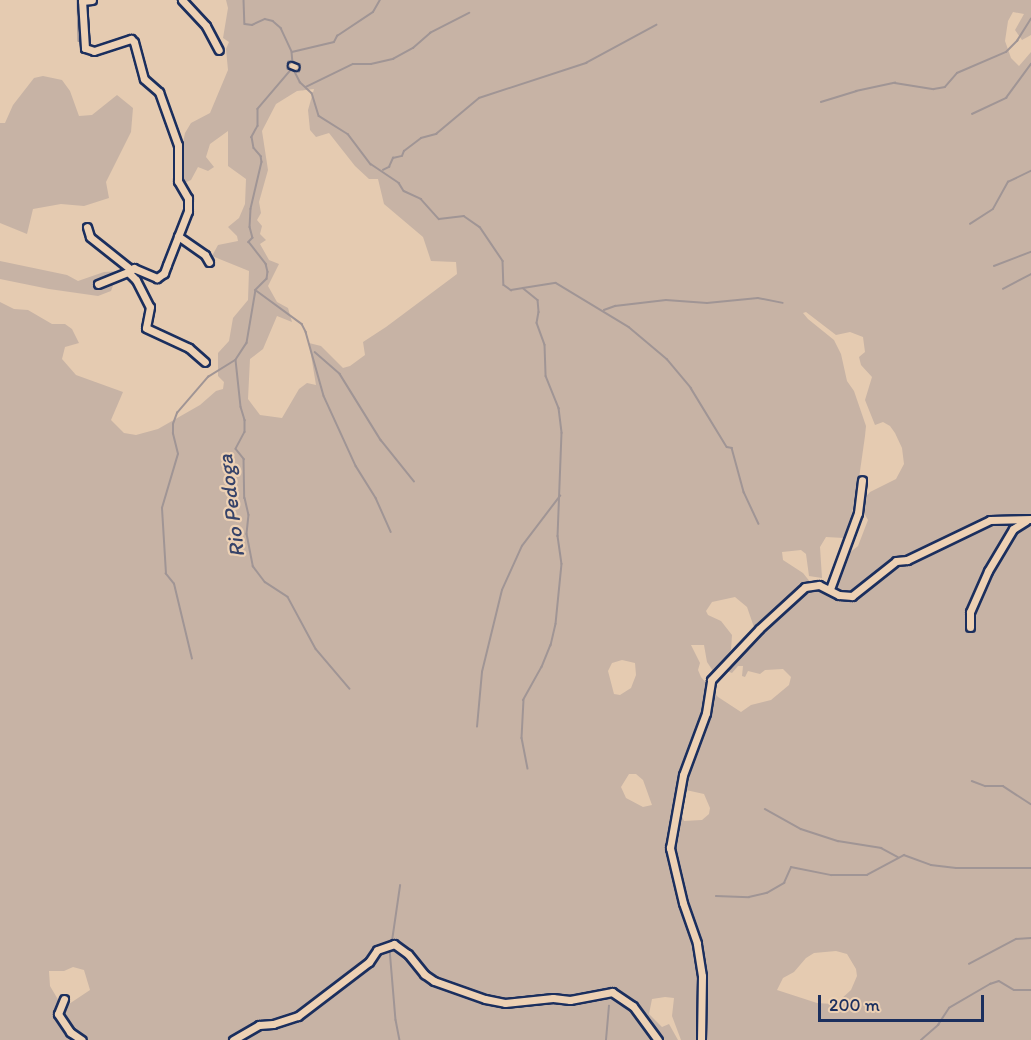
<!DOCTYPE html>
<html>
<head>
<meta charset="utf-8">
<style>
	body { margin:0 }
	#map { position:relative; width:1031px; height:1040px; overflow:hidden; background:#e5cbb1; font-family:Itim,sans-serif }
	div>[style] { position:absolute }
	.green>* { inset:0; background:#c7b3a5 }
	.stream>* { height:1.5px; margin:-0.75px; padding:0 0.75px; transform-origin:0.75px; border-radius:0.75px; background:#a09595 }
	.roads { filter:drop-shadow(2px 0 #1b2f5e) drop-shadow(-2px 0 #1b2f5e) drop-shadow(0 2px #1b2f5e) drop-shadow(0 -2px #1b2f5e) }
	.pedestrian>* { height:4.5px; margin:-2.25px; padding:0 2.25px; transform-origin:2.25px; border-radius:2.25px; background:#edd1b4 }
	.minor>* { height:7px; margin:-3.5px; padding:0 3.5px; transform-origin:3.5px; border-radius:3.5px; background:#edd1b4 }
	span { translate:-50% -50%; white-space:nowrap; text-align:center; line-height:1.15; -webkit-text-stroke:4.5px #edd1b4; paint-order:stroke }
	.water-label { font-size:22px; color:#364369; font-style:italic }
	.scale { position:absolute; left:818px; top:995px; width:166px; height:27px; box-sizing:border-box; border:3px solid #1b2f5e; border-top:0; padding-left:8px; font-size:18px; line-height:21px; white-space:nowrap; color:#1b2f5e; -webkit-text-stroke:4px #edd1b4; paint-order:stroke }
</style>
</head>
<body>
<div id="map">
	<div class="green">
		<i style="clip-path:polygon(evenodd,226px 0,1031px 0,1031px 35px,1022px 40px,1015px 30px,1024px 14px,1013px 12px,1008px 21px,1005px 41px,1011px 58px,1019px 66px,1031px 52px,1031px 1040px,681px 1040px,672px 1016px,674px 998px,665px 997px,652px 999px,649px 1014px,662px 1027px,669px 1024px,678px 1040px,0 1040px,0 302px,14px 309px,28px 310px,52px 324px,65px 324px,72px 329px,79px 343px,65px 347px,62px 359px,76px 375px,123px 392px,111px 420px,124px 433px,136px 435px,158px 429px,200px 405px,216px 391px,223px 389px,224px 382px,218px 376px,218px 353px,229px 341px,233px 318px,248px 300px,249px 271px,212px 256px,218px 245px,238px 241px,237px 236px,228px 227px,239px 218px,245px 204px,246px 179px,228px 166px,228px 131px,210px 144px,206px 157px,214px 167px,208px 171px,198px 167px,191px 180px,182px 184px,179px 163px,185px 133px,191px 123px,210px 113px,228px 70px,226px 49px,229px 42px,223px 38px,228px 8px,226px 0,314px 89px,308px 110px,310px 130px,316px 137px,329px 133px,355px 166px,369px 179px,378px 179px,384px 204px,423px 237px,431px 261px,456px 262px,457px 274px,386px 327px,363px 342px,365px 355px,350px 366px,343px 368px,321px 346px,309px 343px,316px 385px,307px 383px,299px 389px,282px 418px,260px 415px,248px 399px,250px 359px,263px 349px,277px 316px,292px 322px,288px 308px,277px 302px,268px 286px,279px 264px,269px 260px,260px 244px,266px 240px,260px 234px,262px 226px,257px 220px,261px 213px,259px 202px,268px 170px,262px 131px,276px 104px,297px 91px,314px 89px,226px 0,806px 312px,836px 335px,850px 332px,863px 337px,865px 352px,859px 357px,861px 365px,872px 377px,865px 400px,875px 425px,883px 422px,890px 426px,895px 433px,902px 448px,904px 464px,896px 479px,870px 492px,864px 499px,861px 508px,868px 520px,858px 546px,848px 554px,842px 564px,836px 588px,815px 588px,803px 573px,783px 560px,782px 552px,801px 550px,806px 554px,809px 576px,822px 578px,820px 547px,826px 537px,844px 538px,856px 499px,865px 436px,866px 426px,854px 391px,847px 381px,841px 354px,834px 340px,808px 319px,803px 313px,806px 312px,226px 0,735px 597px,747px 607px,756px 633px,727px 671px,732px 673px,738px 666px,743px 666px,742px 676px,745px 677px,748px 671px,760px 674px,765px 670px,783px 669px,791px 677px,789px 685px,771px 700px,751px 705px,741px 712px,718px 697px,701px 677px,698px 670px,700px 663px,691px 645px,704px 645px,707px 662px,713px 671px,731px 650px,732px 635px,721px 621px,708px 615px,706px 611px,712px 602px,735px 597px,226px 0,622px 660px,635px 663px,636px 675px,631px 688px,620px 695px,614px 694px,608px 671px,612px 663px,622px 660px,226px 0,629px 774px,636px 774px,643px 780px,652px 805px,643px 807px,626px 798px,621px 787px,629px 774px,226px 0,686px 790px,704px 794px,710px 808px,709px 814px,702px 820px,684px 821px,682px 816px,679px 810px,683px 792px,686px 790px,226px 0,836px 951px,847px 954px,856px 969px,857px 976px,851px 990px,840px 1000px,832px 1004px,817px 1003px,777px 990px,783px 978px,794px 972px,806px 958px,814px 953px,836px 951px,226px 0,73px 967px,84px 970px,90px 990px,63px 1008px,50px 986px,49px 971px,64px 971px,73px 967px)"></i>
		<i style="clip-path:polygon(43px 76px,62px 80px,70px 91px,79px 116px,92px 115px,117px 95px,133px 108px,131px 132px,106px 182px,109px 198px,84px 206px,61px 204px,33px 209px,27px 234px,0 223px,0 123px,5px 123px,13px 105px,34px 78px)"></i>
		<i style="clip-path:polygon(0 261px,67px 275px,78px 281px,104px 272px,120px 271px,125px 280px,114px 283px,111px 291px,98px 296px,49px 289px,0 279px)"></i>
	</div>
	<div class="stream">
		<i style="left:78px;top:0;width:41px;rotate:88.6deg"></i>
		<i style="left:244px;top:0;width:24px;rotate:88deg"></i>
		<i style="left:245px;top:24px;width:7px;rotate:8deg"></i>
		<i style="left:252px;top:25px;width:14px;rotate:-25deg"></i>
		<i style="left:265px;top:19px;width:8px;rotate:14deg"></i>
		<i style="left:273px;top:21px;width:11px;rotate:41deg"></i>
		<i style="left:281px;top:28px;width:26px;rotate:65deg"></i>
		<i style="left:292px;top:52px;width:11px;rotate:85deg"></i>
		<i style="left:292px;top:52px;width:43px;rotate:-13.4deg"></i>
		<i style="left:334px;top:42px;width:7px;rotate:-63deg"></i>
		<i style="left:337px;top:36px;width:43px;rotate:-33.7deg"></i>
		<i style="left:373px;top:12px;width:14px;rotate:-60deg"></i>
		<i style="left:293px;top:68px;width:16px;rotate:63deg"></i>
		<i style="left:300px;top:82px;width:16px;rotate:43deg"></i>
		<i style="left:312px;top:93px;width:24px;rotate:73deg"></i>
		<i style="left:319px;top:116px;width:34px;rotate:32deg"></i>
		<i style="left:348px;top:134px;width:38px;rotate:53deg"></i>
		<i style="left:371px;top:164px;width:34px;rotate:34deg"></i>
		<i style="left:399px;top:183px;width:9px;rotate:58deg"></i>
		<i style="left:404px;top:191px;width:19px;rotate:25deg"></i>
		<i style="left:421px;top:199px;width:27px;rotate:48deg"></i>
		<i style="left:439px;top:219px;width:25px;rotate:-7deg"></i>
		<i style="left:464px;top:216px;width:19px;rotate:35deg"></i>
		<i style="left:480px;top:227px;width:41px;rotate:55.9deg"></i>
		<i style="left:503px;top:261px;width:24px;rotate:88deg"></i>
		<i style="left:504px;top:285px;width:9px;rotate:36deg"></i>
		<i style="left:511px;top:290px;width:12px;rotate:-9deg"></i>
		<i style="left:523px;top:288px;width:19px;rotate:39deg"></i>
		<i style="left:538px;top:300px;width:12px;rotate:85deg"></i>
		<i style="left:539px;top:312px;width:11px;rotate:100deg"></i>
		<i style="left:537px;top:323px;width:23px;rotate:70deg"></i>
		<i style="left:545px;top:345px;width:31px;rotate:88deg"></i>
		<i style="left:546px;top:376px;width:35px;rotate:68deg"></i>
		<i style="left:559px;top:408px;width:25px;rotate:83deg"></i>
		<i style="left:562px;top:433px;width:103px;rotate:92.2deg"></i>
		<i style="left:558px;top:536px;width:28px;rotate:82deg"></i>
		<i style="left:562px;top:564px;width:60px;rotate:95.7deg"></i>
		<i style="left:556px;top:624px;width:22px;rotate:103deg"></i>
		<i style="left:551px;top:645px;width:24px;rotate:112deg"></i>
		<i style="left:542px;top:667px;width:38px;rotate:119deg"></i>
		<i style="left:524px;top:700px;width:38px;rotate:93deg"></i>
		<i style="left:522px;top:738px;width:31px;rotate:79deg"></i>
		<i style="left:293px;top:68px;width:54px;rotate:130.5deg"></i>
		<i style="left:258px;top:109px;width:17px;rotate:90deg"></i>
		<i style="left:258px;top:126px;width:13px;rotate:119deg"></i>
		<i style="left:252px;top:137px;width:11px;rotate:80deg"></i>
		<i style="left:254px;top:148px;width:11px;rotate:49deg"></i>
		<i style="left:261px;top:156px;width:6px;rotate:81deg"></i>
		<i style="left:262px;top:162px;width:48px;rotate:103.2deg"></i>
		<i style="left:251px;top:209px;width:18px;rotate:93deg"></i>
		<i style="left:250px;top:227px;width:11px;rotate:75deg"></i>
		<i style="left:253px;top:238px;width:6px;rotate:135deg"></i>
		<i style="left:249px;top:242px;width:28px;rotate:52deg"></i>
		<i style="left:266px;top:264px;width:8px;rotate:76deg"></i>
		<i style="left:268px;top:272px;width:7px;rotate:98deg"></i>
		<i style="left:267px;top:279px;width:16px;rotate:135deg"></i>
		<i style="left:256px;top:290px;width:54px;rotate:99.6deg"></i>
		<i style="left:247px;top:343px;width:20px;rotate:123deg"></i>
		<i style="left:236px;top:360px;width:47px;rotate:83.9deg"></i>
		<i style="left:241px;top:407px;width:14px;rotate:73deg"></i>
		<i style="left:245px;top:420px;width:12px;rotate:90deg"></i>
		<i style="left:245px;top:432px;width:19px;rotate:118deg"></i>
		<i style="left:236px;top:449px;width:13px;rotate:51deg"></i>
		<i style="left:244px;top:459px;width:39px;rotate:89deg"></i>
		<i style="left:245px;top:498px;width:17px;rotate:77deg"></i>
		<i style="left:249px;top:515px;width:19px;rotate:96deg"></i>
		<i style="left:247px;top:534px;width:33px;rotate:79deg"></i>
		<i style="left:253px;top:566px;width:20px;rotate:53deg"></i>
		<i style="left:265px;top:582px;width:27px;rotate:33deg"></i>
		<i style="left:288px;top:597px;width:59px;rotate:61.7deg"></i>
		<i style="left:316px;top:649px;width:52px;rotate:49.6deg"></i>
		<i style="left:306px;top:87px;width:52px;rotate:-26.1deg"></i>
		<i style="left:353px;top:64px;width:18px"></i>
		<i style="left:371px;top:64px;width:23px;rotate:-13deg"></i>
		<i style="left:393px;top:59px;width:23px;rotate:-29deg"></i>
		<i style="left:413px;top:48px;width:23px;rotate:-41deg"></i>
		<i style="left:430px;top:33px;width:44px;rotate:-27.1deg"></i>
		<i style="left:821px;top:102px;width:37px;rotate:-17deg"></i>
		<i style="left:856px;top:91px;width:40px;rotate:-12deg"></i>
		<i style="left:895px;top:83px;width:39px;rotate:9deg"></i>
		<i style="left:934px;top:89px;width:11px;rotate:-10deg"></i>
		<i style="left:945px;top:87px;width:18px;rotate:-49deg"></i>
		<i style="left:957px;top:73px;width:53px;rotate:-23.2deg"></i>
		<i style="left:1006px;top:52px;width:16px;rotate:-45deg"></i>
		<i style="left:1017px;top:41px;width:26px;rotate:-58deg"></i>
		<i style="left:972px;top:114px;width:38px;rotate:-25deg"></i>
		<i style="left:1006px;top:98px;width:42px;rotate:-53.7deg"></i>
		<i style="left:383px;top:170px;width:7px;rotate:-27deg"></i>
		<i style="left:389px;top:167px;width:10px;rotate:-66deg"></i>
		<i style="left:393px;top:158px;width:9px;rotate:-13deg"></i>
		<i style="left:402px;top:156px;width:5px;rotate:-68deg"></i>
		<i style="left:404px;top:151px;width:21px;rotate:-37deg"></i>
		<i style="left:421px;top:138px;width:16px;rotate:-15deg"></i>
		<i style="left:436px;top:134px;width:56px;rotate:-39.9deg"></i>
		<i style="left:479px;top:98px;width:113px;rotate:-18.1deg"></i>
		<i style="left:586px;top:63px;width:80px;rotate:-28.5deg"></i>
		<i style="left:970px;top:224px;width:27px;rotate:-33deg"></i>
		<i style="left:993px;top:209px;width:31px;rotate:-61deg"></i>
		<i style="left:1008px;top:182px;width:25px;rotate:-26deg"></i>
		<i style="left:994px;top:266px;width:40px;rotate:-21deg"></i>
		<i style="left:523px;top:288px;width:33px;rotate:-9deg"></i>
		<i style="left:556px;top:283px;width:85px;rotate:31.1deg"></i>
		<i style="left:629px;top:327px;width:50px;rotate:40.1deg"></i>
		<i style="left:667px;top:359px;width:38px;rotate:50deg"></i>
		<i style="left:691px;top:388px;width:69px;rotate:58.6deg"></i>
		<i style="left:727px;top:447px;width:5px;rotate:11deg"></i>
		<i style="left:732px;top:448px;width:46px;rotate:74.7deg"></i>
		<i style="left:744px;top:492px;width:35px;rotate:65deg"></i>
		<i style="left:1003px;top:289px;width:32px;rotate:-28deg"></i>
		<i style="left:257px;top:291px;width:56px;rotate:36.3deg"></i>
		<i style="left:302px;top:324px;width:9px;rotate:63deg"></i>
		<i style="left:306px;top:332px;width:66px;rotate:74.3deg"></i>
		<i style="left:324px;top:396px;width:77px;rotate:65.4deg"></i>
		<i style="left:356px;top:466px;width:38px;rotate:58deg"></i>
		<i style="left:376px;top:498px;width:37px;rotate:66deg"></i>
		<i style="left:604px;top:310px;width:12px;rotate:-20deg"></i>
		<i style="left:615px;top:306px;width:51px;rotate:-6.7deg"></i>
		<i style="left:666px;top:300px;width:41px;rotate:4.2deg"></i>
		<i style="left:707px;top:303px;width:51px;rotate:-5.6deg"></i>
		<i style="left:758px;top:298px;width:25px;rotate:11deg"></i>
		<i style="left:315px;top:352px;width:33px;rotate:41deg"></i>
		<i style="left:340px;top:374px;width:78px;rotate:58.2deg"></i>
		<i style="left:381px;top:440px;width:53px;rotate:51.2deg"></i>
		<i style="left:192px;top:659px;width:77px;rotate:-103.5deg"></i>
		<i style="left:174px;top:584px;width:13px;rotate:-129deg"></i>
		<i style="left:166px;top:574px;width:66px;rotate:-93.5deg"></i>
		<i style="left:162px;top:508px;width:56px;rotate:-73.5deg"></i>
		<i style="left:178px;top:454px;width:21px;rotate:-104deg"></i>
		<i style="left:173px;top:434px;width:10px;rotate:-90deg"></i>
		<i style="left:173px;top:424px;width:12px;rotate:-70deg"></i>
		<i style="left:177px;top:413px;width:48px;rotate:-49.3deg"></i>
		<i style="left:208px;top:377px;width:32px;rotate:-32deg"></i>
		<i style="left:477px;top:727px;width:55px;rotate:-84.8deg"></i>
		<i style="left:482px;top:672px;width:84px;rotate:-76.3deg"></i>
		<i style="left:502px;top:590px;width:48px;rotate:-65.6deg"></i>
		<i style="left:522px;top:546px;width:63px;rotate:-52.8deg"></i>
		<i style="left:972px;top:781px;width:14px;rotate:21deg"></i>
		<i style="left:985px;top:786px;width:18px"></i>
		<i style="left:1003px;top:786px;width:33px;rotate:33deg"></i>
		<i style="left:765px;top:809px;width:41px;rotate:29.1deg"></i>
		<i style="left:801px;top:829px;width:39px;rotate:18deg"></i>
		<i style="left:838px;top:841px;width:44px;rotate:9.2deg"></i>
		<i style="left:881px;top:848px;width:19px;rotate:28deg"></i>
		<i style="left:716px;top:896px;width:33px;rotate:2deg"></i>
		<i style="left:749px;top:897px;width:18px;rotate:-13deg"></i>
		<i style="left:767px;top:893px;width:20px;rotate:-30deg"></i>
		<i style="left:784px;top:883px;width:17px;rotate:-66deg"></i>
		<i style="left:791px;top:867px;width:41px;rotate:11.3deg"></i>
		<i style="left:831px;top:875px;width:36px"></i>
		<i style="left:867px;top:875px;width:42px;rotate:-28.4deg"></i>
		<i style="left:904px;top:855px;width:29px;rotate:20deg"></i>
		<i style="left:931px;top:865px;width:25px;rotate:7deg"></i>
		<i style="left:956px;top:868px;width:75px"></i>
		<i style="left:392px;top:941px;width:56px;rotate:-81.7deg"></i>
		<i style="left:390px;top:949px;width:71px;rotate:85.2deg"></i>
		<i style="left:396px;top:1020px;width:20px;rotate:79deg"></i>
		<i style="left:969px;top:964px;width:53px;rotate:-28deg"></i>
		<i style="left:1016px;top:939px;width:15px;rotate:-4deg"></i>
		<i style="left:606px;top:1040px;width:34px;rotate:-85deg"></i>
		<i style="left:921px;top:1040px;width:23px;rotate:-41deg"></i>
		<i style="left:938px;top:1025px;width:20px;rotate:-57deg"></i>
		<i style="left:949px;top:1008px;width:48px;rotate:-30.3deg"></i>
		<i style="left:990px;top:984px;width:9px;rotate:-18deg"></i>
		<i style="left:999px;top:981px;width:17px;rotate:31deg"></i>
		<i style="left:1014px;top:990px;width:17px"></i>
	</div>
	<div class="roads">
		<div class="pedestrian">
			<i style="left:291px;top:65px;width:5px;rotate:22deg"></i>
		</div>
		<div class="minor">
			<i style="left:82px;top:0;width:48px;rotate:86.4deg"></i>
			<i style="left:85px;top:48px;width:9px;rotate:18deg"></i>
			<i style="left:94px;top:51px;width:39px;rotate:-18deg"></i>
			<i style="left:131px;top:39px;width:4px;rotate:45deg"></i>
			<i style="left:134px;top:42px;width:38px;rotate:75deg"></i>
			<i style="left:144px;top:79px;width:20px;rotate:41deg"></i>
			<i style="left:159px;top:92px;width:56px;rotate:70.3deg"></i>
			<i style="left:178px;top:145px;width:36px;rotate:90deg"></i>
			<i style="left:178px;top:181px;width:20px;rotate:60deg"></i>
			<i style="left:188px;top:198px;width:13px;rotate:90deg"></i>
			<i style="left:188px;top:211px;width:58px;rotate:111.3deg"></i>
			<i style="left:167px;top:265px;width:9px;rotate:111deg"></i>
			<i style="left:164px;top:273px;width:9px;rotate:144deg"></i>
			<i style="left:157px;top:278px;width:25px;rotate:-157deg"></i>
			<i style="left:134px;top:268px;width:7px;rotate:146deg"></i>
			<i style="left:128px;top:272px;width:11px;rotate:45deg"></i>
			<i style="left:136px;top:280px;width:30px;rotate:63deg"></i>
			<i style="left:150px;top:307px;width:21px;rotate:101deg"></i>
			<i style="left:146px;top:328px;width:47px;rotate:24.9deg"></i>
			<i style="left:189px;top:348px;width:21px;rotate:41deg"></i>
			<i style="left:182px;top:0;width:35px;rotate:47deg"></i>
			<i style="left:206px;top:26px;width:27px;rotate:62deg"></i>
			<i style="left:82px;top:1px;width:10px;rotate:-6deg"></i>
			<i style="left:87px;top:227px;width:10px;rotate:73deg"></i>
			<i style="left:90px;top:237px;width:50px;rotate:38.5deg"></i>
			<i style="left:178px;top:236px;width:33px;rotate:35deg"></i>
			<i style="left:205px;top:255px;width:8px;rotate:60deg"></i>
			<i style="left:98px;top:284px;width:32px;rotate:-22deg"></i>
			<i style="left:830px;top:589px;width:81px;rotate:-69.8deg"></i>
			<i style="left:858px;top:513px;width:33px;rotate:-83deg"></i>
			<i style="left:970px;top:627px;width:15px;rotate:-90deg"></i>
			<i style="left:970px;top:612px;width:45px;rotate:-66.3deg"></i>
			<i style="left:988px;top:571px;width:49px;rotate:-59.2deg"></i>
			<i style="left:1013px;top:529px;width:15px;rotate:-32deg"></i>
			<i style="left:64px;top:999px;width:16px;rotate:112deg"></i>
			<i style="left:58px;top:1014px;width:22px;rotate:56deg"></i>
			<i style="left:70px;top:1032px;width:14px;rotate:34deg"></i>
			<i style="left:233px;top:1040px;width:30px;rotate:-30deg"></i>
			<i style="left:259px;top:1025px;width:14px;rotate:-4deg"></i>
			<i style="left:273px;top:1024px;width:26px;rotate:-18deg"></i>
			<i style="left:298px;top:1016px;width:89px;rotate:-37.3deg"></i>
			<i style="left:369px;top:962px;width:14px;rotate:-56deg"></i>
			<i style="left:377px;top:950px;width:18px;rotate:-19deg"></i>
			<i style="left:394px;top:944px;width:17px;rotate:36deg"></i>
			<i style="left:408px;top:954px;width:26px;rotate:51deg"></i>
			<i style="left:424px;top:974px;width:12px;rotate:35deg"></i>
			<i style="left:434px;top:981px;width:54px;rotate:19.4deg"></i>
			<i style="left:485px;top:999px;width:20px;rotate:11deg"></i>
			<i style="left:505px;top:1003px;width:48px;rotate:-5.9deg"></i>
			<i style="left:553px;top:998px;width:17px;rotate:7deg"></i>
			<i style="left:570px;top:1000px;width:43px;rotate:-10.8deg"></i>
			<i style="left:612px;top:992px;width:25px;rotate:34deg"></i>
			<i style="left:633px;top:1006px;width:42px;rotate:53.7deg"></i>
			<i style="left:701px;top:1040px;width:64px;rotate:-89.1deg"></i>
			<i style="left:702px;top:976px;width:33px;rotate:-99deg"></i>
			<i style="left:697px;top:943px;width:42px;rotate:-109.3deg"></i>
			<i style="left:683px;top:903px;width:57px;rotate:-103.3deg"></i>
			<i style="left:670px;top:848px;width:74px;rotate:-79.9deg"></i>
			<i style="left:683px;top:775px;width:66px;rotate:-69.6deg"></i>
			<i style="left:706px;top:713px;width:33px;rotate:-81deg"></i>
			<i style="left:711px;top:680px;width:70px;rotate:-46.7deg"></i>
			<i style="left:759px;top:629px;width:62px;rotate:-42.4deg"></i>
			<i style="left:805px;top:587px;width:14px;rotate:-8deg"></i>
			<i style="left:819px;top:585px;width:22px;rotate:27deg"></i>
			<i style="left:839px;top:595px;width:13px;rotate:4deg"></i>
			<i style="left:852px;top:596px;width:56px;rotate:-38.5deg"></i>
			<i style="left:896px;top:561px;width:11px;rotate:-5deg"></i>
			<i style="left:907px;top:560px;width:92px;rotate:-25.7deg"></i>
			<i style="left:990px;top:520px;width:41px;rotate:-1.4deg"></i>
		</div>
	</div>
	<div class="water-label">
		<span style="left:231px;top:506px;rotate:-97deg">Rio Pedoga</span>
	</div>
	<div class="scale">200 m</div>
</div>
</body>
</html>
